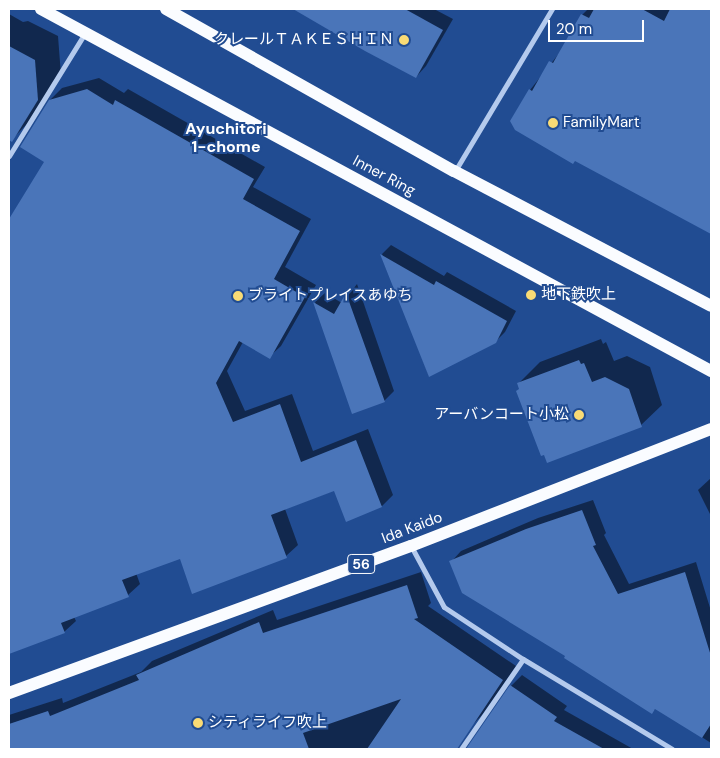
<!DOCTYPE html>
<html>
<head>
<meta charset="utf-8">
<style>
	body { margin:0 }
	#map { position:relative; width:720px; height:758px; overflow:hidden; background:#214c92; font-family:"DM Sans","Noto Sans JP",sans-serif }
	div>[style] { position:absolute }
	.shadow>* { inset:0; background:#0007 }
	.building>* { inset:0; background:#4a75b9 }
	.street>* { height:5px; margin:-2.5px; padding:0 2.5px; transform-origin:2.5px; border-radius:2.5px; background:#b4caed }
	.primary>* { height:12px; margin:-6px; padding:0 6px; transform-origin:6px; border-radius:6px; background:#fafcff }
	.dots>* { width:14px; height:14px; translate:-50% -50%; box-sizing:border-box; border:2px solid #214c92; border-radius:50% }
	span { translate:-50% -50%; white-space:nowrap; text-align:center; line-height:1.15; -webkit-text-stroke:4px #214c92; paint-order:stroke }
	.shield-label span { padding:1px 4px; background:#214c92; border:1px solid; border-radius:4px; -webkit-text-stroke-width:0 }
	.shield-label { font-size:14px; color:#fff; font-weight:700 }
	.poi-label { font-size:15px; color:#fff }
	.right { translate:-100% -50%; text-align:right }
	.left { translate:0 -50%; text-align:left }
	.street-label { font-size:15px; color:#fff }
	.neighbourhood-label { font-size:16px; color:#fff; font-weight:700 }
	.frame { position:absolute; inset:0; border:10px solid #fff; pointer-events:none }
	.scale { position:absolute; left:548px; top:20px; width:96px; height:22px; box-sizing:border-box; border:2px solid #fff; border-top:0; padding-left:6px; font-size:15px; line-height:18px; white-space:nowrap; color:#fff; -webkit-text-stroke:4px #214c92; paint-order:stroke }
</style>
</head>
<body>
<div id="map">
	<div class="shadow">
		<i style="clip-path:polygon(303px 9px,434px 9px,453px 19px,426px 66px,416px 77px,301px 12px)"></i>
		<i style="clip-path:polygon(588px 9px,711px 9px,711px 233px,576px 160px,530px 90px,561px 51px,582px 15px)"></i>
		<i style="clip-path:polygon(9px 14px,23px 22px,28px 21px,58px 36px,61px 75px,39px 112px,15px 136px,9px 132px)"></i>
		<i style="clip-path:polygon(99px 78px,124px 93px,128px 89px,265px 167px,253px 187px,311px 219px,285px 267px,316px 285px,281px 346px,269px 357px,243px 342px,227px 371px,245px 411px,292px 394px,313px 451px,368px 429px,393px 495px,382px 506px,335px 490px,285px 509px,298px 545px,286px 556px,180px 557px,136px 573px,140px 584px,128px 595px,74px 617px,76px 621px,64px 632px,9px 652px,9px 221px,46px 161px,50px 100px,62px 88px)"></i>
		<i style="clip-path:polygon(391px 245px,444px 276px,447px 272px,516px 311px,505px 332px,495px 342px,429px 376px,382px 254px)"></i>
		<i style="clip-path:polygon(357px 284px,394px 391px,384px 401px,353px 412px,315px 302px,325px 293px,342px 303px)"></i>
		<i style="clip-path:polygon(601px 339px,603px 344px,606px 342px,614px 361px,627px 356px,650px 367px,662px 405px,640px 426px,520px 389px,518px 384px,540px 362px)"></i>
		<i style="clip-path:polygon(711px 478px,711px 516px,698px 490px)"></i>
		<i style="clip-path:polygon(593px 500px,606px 533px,604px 535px,629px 584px,696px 562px,711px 611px,711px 743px,656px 708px,652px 712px,567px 656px,451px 562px,461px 551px,538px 518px)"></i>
		<i style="clip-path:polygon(421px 572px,431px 603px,428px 606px,516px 666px,482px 715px,468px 729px,459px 724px,442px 749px,9px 749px,9px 715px,62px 698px,63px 703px,141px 672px,152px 661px,273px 610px,277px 620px)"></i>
		<i style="clip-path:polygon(522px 675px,567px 706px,564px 710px,633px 749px,498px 749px,499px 748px,478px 735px,511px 686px)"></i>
	</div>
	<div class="building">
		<i style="clip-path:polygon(293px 9px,405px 9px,443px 30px,416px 78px,365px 51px)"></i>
		<i style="clip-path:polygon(594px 9px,642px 9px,664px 21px,670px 9px,711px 9px,711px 234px,575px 161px,573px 164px,515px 130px,510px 121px,529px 89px,532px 91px,549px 61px,553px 63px,581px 14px,589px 18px)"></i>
		<i style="clip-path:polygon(9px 46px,35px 60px,38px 100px,12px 142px,9px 140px)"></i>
		<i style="clip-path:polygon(87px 89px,113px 105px,115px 100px,254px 179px,243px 199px,300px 231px,274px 279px,305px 297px,270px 359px,239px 341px,216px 383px,233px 422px,280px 404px,301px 462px,356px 440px,382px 507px,346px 522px,334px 491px,271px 515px,287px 558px,192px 594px,180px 559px,122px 580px,129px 597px,61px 623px,65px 633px,9px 654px,9px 219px,44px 162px,20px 147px,49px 100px)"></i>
		<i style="clip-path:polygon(380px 254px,434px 285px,436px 281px,507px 321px,496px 343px,429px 377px)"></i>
		<i style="clip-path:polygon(346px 293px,385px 402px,352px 414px,313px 302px,334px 314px)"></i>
		<i style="clip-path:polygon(579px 360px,581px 364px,584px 363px,592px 382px,605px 377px,629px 389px,642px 427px,547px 463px,544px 455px,541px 456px,516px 391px,519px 389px,517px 383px)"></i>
		<i style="clip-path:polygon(582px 510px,596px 545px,593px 546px,618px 594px,685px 572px,711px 656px,711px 724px,702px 738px,655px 709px,652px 714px,564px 658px,565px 656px,462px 593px,449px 561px,526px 529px)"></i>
		<i style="clip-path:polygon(407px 585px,418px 618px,414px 619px,503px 680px,457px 749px,367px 749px,401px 699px,303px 733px,309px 749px,9px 749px,9px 724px,48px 711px,50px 716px,139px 680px,136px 675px,259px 622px,263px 633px)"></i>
		<i style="clip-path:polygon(510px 685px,557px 717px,554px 721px,604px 749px,466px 749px)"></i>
	</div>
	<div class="street">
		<i style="left:9px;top:156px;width:145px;rotate:-58.3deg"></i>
		<i style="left:455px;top:171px;width:189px;rotate:-59.1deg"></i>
		<i style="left:411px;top:546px;width:69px;rotate:61.6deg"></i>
		<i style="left:444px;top:607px;width:95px;rotate:33.4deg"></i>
		<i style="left:523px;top:659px;width:174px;rotate:31.1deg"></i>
		<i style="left:461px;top:749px;width:109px;rotate:-55.4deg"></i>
	</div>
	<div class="primary">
		<i style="left:41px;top:9px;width:762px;rotate:28.38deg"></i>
		<i style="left:166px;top:9px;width:330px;rotate:29.4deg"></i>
		<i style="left:454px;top:171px;width:290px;rotate:27.7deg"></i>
		<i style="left:9px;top:693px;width:428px;rotate:-20.1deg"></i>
		<i style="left:411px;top:546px;width:322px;rotate:-21.3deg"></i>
	</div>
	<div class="dots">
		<i style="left:404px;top:40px;background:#f9db75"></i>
		<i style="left:553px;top:123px;background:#f9db75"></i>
		<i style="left:531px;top:295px;background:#f9db75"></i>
		<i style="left:238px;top:296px;background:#f9db75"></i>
		<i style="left:579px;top:415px;background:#f9db75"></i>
		<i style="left:198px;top:723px;background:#f9db75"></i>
	</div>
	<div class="shield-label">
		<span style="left:361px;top:564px">56</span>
	</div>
	<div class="poi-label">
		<span class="right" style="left:394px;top:40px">クレールＴＡＫＥＳＨＩＮ</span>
		<span class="left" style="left:563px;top:123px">FamilyMart</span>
		<span class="left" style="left:541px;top:295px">地下鉄吹上</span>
		<span class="left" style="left:248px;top:296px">ブライトプレイスあゆち</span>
		<span class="right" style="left:569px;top:415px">アーバンコート小松</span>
		<span class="left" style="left:208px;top:723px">シティライフ吹上</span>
	</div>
	<div class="street-label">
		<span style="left:384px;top:176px;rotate:28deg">Inner Ring</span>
		<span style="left:412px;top:528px;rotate:-21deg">Ida Kaido</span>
	</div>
	<div class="neighbourhood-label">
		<span style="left:226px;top:138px">Ayuchitori<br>1-chome</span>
	</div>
	<div class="frame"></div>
	<div class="scale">20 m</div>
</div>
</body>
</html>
